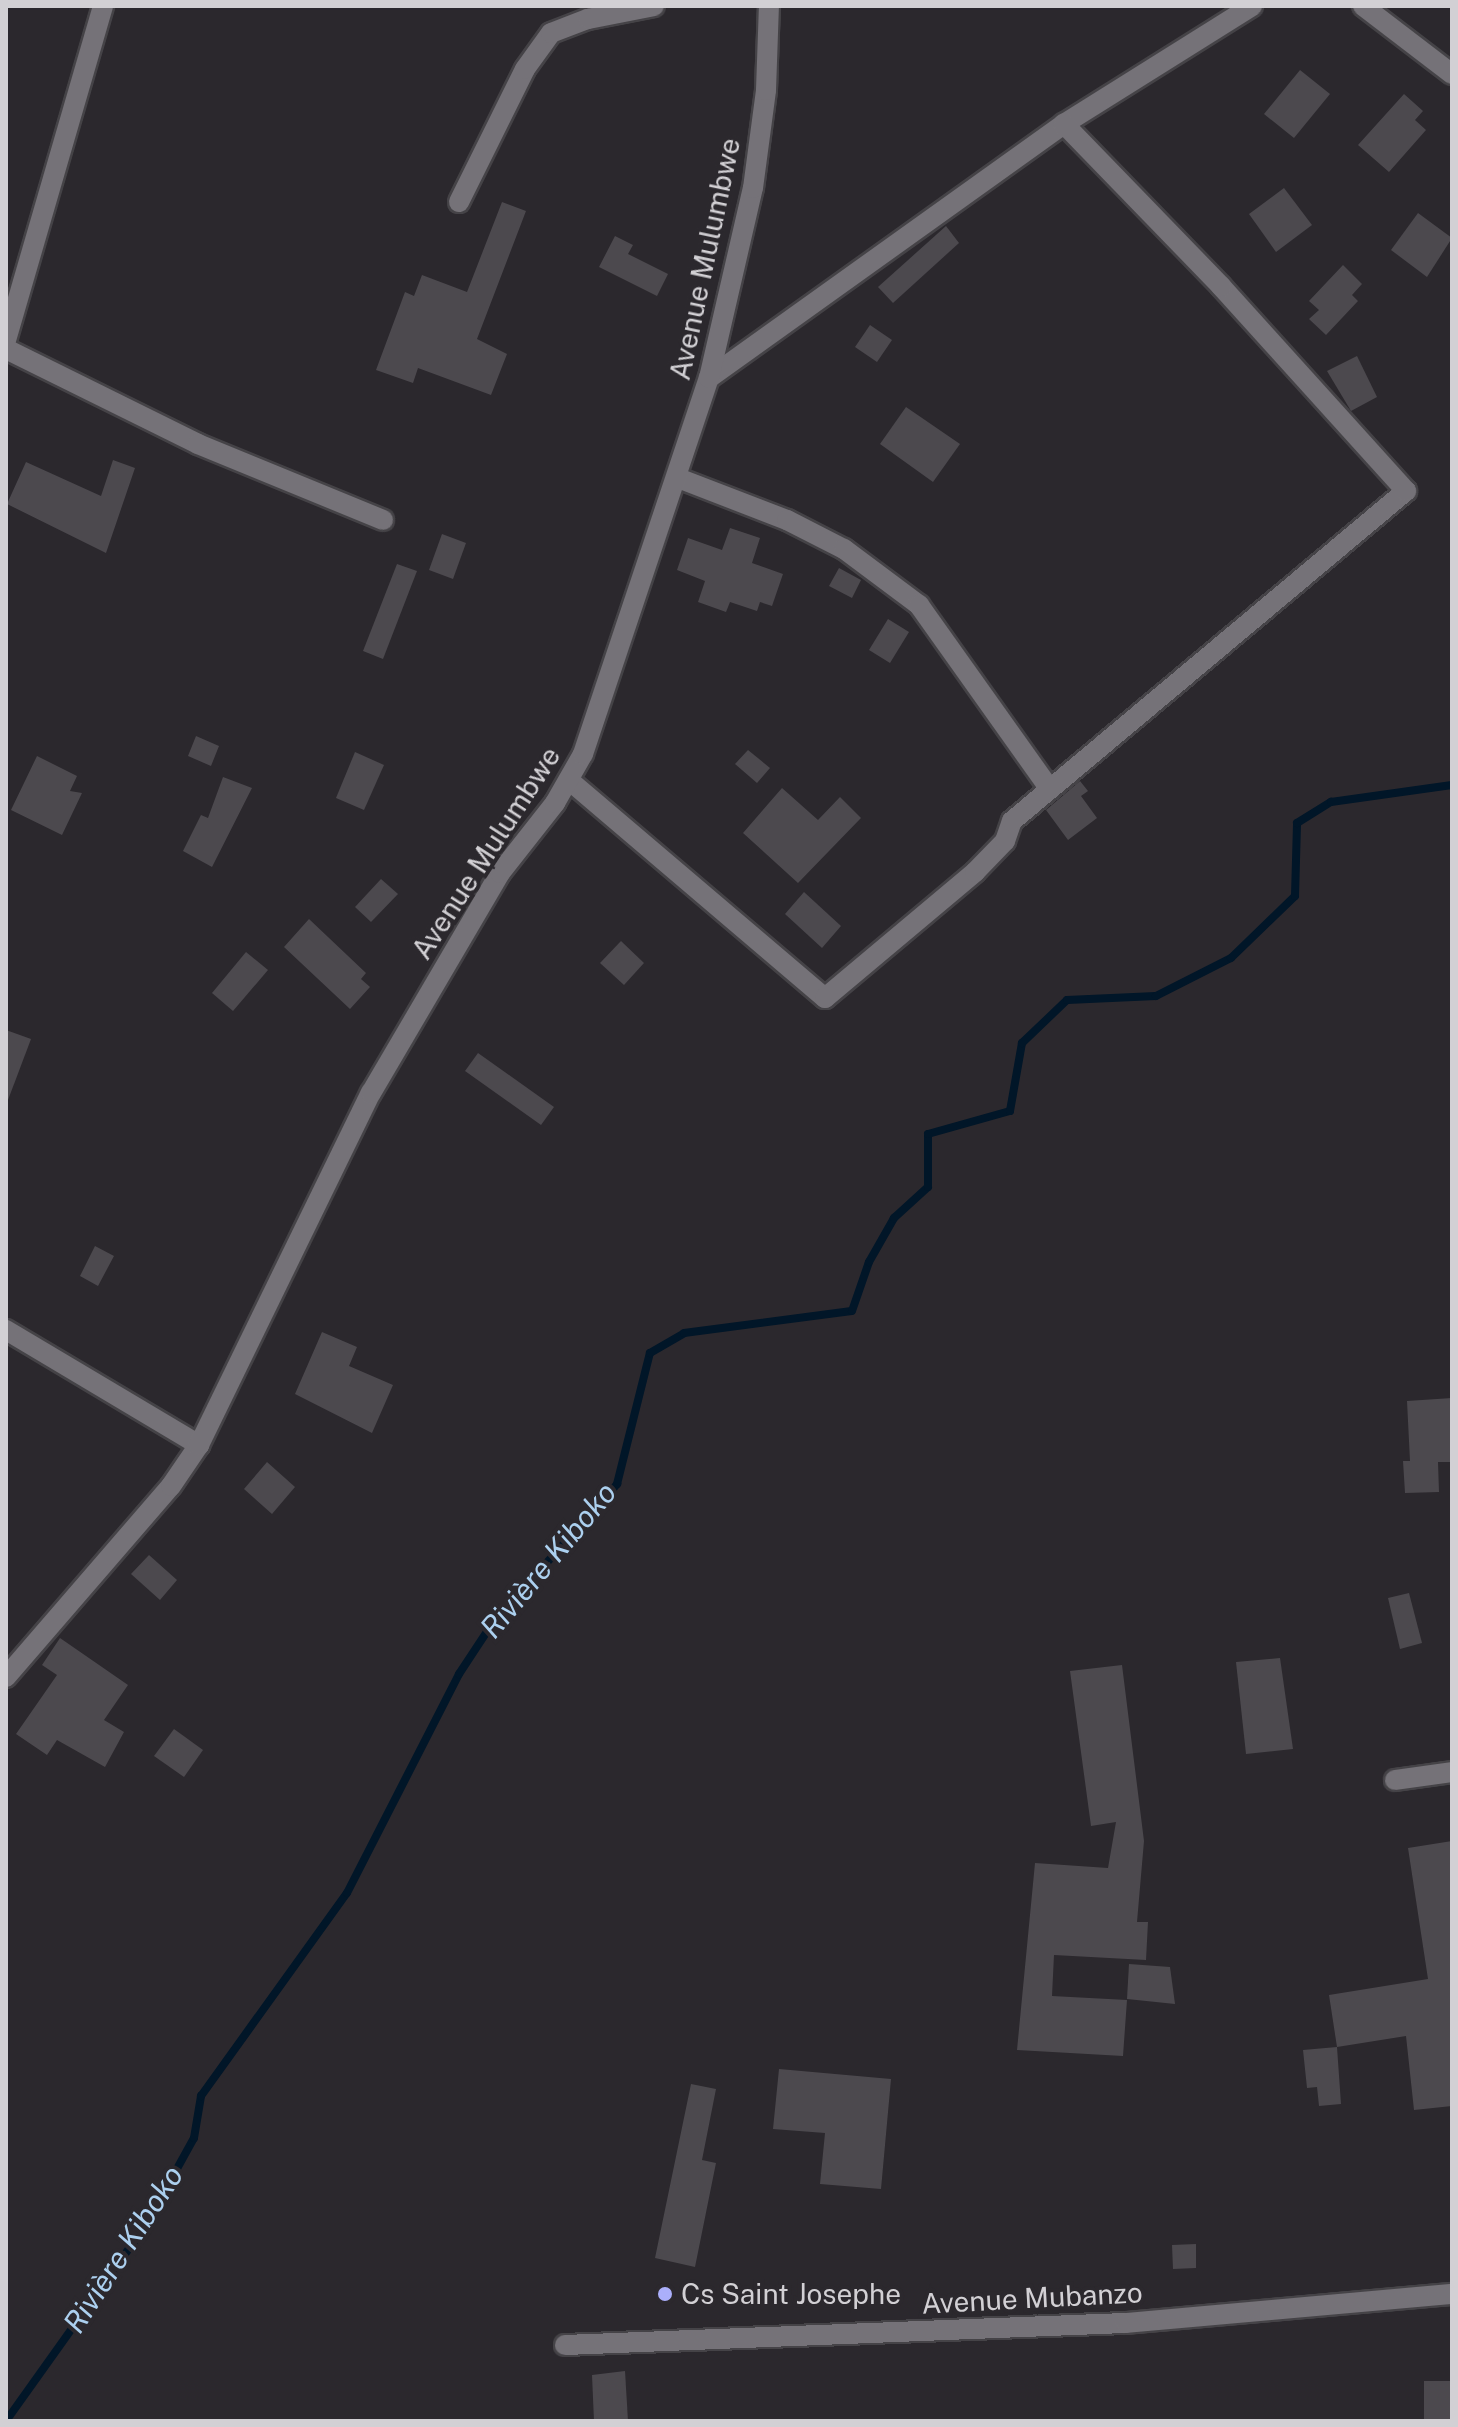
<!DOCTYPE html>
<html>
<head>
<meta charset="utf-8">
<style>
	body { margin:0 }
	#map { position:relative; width:1458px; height:2427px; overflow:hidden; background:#2b282d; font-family:"Public Sans",sans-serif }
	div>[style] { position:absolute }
	.stream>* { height:8px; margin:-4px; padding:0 4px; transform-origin:4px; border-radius:4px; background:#011628 }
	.building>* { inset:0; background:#4c494e }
	.roads { filter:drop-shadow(2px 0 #454347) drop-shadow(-2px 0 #454347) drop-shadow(0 2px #454347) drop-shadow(0 -2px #454347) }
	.minor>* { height:20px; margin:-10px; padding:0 10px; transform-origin:10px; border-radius:10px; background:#757278 }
	.dots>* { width:22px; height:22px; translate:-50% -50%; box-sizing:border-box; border:4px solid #2b282d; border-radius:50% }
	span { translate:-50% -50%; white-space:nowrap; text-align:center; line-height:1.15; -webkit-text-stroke:8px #2b282d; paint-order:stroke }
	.street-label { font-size:28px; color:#d2d0d4 }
	.poi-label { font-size:28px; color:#d2d0d4 }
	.left { translate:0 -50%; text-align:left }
	.water-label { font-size:30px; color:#acd0ef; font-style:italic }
	.frame { position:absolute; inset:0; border:8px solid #d2d0d4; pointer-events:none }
</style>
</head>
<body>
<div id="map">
	<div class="stream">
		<i style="left:6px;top:2421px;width:243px;rotate:-54.5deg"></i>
		<i style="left:147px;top:2223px;width:97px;rotate:-61.1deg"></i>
		<i style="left:194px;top:2138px;width:43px;rotate:-80.5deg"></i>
		<i style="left:201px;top:2096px;width:250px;rotate:-54.3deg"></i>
		<i style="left:347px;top:1893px;width:246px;rotate:-62.9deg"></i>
		<i style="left:459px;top:1674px;width:60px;rotate:-56.6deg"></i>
		<i style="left:492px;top:1624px;width:188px;rotate:-48.2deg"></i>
		<i style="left:617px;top:1484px;width:135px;rotate:-75.9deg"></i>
		<i style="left:650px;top:1353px;width:39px;rotate:-30deg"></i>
		<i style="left:684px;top:1333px;width:169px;rotate:-7.5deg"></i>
		<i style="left:852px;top:1311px;width:52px;rotate:-70.9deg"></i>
		<i style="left:869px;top:1262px;width:51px;rotate:-60.4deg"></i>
		<i style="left:894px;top:1218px;width:46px;rotate:-42.4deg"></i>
		<i style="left:928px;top:1187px;width:53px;rotate:-90deg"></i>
		<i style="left:928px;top:1134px;width:85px;rotate:-15.7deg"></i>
		<i style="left:1010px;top:1111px;width:69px;rotate:-80deg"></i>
		<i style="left:1022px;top:1043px;width:62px;rotate:-43.7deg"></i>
		<i style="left:1067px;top:1000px;width:89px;rotate:-2.6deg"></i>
		<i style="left:1156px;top:996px;width:84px;rotate:-26.9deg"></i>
		<i style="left:1231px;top:958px;width:89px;rotate:-44.1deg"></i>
		<i style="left:1295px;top:896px;width:73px;rotate:-88.4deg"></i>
		<i style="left:1297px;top:823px;width:40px;rotate:-32deg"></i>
		<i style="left:1331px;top:802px;width:122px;rotate:-8deg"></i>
	</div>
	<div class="building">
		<i style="clip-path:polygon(1300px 70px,1330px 94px,1294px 138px,1264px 114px)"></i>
		<i style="clip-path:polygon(1404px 94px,1423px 111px,1415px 120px,1426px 130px,1389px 172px,1358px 145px)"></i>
		<i style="clip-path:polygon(1284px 188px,1312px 225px,1276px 252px,1249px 214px)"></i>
		<i style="clip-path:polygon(502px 202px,526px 211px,477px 339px,507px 354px,491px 395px,418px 368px,413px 383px,376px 370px,405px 292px,414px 296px,422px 275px,467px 292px)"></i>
		<i style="clip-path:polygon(1418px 213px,1452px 238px,1427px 277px,1391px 250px)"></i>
		<i style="clip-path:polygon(946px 226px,959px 243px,893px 303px,878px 287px)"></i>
		<i style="clip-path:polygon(615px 236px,633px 245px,628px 254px,668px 274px,657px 296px,599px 267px)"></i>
		<i style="clip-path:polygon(1343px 265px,1362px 284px,1352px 295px,1358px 301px,1326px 335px,1309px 319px,1319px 310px,1309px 301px)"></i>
		<i style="clip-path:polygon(870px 325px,892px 340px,877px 362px,855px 347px)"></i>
		<i style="clip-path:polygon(1357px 356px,1377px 397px,1351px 411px,1327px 371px)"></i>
		<i style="clip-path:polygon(906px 407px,960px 444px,933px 482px,880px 444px)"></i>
		<i style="clip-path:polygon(113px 460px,135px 468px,106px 553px,7px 504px,26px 462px,101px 496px)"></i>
		<i style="clip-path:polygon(730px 528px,760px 538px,752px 563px,783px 574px,772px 606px,760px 602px,757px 611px,730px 602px,726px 612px,698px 602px,705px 581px,677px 570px,688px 538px,722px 550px)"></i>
		<i style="clip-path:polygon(442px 534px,466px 543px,453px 579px,429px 570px)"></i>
		<i style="clip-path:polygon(397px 564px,417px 571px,383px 659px,363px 651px)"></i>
		<i style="clip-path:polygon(839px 568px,861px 580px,852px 598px,829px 586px)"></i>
		<i style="clip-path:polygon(888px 619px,909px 632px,890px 663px,869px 650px)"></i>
		<i style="clip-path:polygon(196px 736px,219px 746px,211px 766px,188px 756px)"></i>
		<i style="clip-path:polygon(748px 750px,770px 768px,757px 783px,735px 764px)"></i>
		<i style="clip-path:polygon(355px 752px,384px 765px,364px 810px,336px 798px)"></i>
		<i style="clip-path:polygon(37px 756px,77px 776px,70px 791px,82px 793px,62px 835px,11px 810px)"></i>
		<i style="clip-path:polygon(223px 777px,252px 788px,212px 867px,183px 851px,201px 815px,208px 818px)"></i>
		<i style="clip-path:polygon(1080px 781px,1088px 791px,1081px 796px,1097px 818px,1068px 840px,1046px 810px)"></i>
		<i style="clip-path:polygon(782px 788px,818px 820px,840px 797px,861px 818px,798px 883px,743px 833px)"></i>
		<i style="clip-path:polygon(381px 879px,398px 894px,371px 922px,355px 907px)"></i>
		<i style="clip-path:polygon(804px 892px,841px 926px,822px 948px,785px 914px)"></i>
		<i style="clip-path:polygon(309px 919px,366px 973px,361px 979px,370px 987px,350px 1009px,284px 947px)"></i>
		<i style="clip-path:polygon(621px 941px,644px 963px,624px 985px,600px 963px)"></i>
		<i style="clip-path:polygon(246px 952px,268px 970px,233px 1011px,212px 993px)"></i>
		<i style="clip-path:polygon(6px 1030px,31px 1039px,8px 1100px,6px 1100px)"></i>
		<i style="clip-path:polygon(478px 1053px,554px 1107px,541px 1125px,465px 1071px)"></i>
		<i style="clip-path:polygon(95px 1246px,114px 1256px,98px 1286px,80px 1276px)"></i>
		<i style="clip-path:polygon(322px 1332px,357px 1347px,349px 1366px,393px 1385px,372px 1433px,295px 1394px)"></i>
		<i style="clip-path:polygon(1452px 1398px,1452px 1462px,1438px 1462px,1439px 1492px,1405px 1493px,1403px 1461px,1410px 1461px,1407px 1401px)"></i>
		<i style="clip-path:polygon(267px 1462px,295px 1487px,272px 1514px,244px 1489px)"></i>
		<i style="clip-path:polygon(149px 1555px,177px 1580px,160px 1600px,131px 1574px)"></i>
		<i style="clip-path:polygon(1409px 1593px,1422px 1643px,1400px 1649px,1388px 1598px)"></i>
		<i style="clip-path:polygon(60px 1638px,128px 1685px,104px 1720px,124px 1732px,105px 1767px,57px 1740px,47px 1755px,16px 1734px,57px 1675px,42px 1665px)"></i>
		<i style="clip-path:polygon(1280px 1658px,1293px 1749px,1246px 1754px,1236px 1662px)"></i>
		<i style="clip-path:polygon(1122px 1665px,1144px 1841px,1137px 1922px,1148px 1922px,1146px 1960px,1054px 1955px,1052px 1996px,1127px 2000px,1123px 2056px,1017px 2050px,1035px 1863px,1108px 1868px,1116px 1822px,1091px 1826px,1070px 1671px)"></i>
		<i style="clip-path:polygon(174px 1729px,203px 1750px,184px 1777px,154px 1756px)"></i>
		<i style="clip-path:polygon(1452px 1841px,1452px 2106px,1414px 2110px,1406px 2036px,1337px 2047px,1329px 1995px,1428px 1979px,1408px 1848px)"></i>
		<i style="clip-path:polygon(1129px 1964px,1170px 1967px,1175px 2004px,1127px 1999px)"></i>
		<i style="clip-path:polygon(1337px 2047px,1341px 2104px,1319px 2106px,1317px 2087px,1307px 2088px,1303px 2050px)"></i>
		<i style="clip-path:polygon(779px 2069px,891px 2079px,881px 2189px,820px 2184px,825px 2133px,773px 2129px)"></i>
		<i style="clip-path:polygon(691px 2084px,716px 2089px,702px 2160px,716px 2163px,695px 2267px,655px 2258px)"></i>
		<i style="clip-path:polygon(1196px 2244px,1196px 2268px,1173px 2269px,1172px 2245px)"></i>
		<i style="clip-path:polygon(625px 2371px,628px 2421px,594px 2421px,592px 2375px)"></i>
		<i style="clip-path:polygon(1424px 2381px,1452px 2381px,1452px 2421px,1424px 2421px)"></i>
	</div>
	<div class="roads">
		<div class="minor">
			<i style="left:1363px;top:6px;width:112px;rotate:37.4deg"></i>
			<i style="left:459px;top:202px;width:148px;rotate:-63.6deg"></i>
			<i style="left:525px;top:69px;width:44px;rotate:-54.2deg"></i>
			<i style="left:551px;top:33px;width:40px;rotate:-21deg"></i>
			<i style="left:588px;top:19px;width:67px;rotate:-11.1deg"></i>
			<i style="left:6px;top:340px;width:348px;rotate:-73.8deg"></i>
			<i style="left:6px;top:349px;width:214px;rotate:26.3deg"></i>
			<i style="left:198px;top:444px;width:200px;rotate:22.3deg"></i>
			<i style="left:709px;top:378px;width:437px;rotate:-35.6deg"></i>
			<i style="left:1064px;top:124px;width:222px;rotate:-32.1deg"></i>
			<i style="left:678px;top:478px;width:117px;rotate:21.1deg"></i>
			<i style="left:787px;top:520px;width:64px;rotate:27deg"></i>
			<i style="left:844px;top:549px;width:94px;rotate:36.7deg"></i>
			<i style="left:919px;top:605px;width:226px;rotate:54.6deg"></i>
			<i style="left:570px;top:781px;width:335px;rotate:40.4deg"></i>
			<i style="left:825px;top:998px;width:196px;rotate:-40deg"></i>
			<i style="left:975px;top:872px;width:43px;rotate:-45.9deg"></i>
			<i style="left:1005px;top:841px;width:21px;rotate:-71deg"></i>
			<i style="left:1012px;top:821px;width:514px;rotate:-39.95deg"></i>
			<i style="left:1406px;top:491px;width:276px;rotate:-132.1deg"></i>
			<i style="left:1221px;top:286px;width:226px;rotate:-134.1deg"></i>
			<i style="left:6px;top:1330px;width:225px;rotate:30.8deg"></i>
			<i style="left:6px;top:1677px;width:252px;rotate:-49.2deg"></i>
			<i style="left:171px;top:1486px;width:50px;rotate:-55.7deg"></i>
			<i style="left:199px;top:1445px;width:392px;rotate:-64deg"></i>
			<i style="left:371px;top:1093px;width:255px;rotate:-59.6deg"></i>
			<i style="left:500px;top:873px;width:89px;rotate:-51.8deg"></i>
			<i style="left:555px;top:803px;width:56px;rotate:-60.3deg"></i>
			<i style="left:583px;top:754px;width:397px;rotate:-71.5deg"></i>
			<i style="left:709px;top:378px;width:195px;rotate:-77deg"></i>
			<i style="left:753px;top:188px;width:99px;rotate:-82.4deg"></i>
			<i style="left:766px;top:90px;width:84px;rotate:-88deg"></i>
			<i style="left:1395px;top:1780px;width:58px;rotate:-8deg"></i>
			<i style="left:565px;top:2345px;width:561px;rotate:-2.25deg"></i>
			<i style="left:1126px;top:2323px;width:327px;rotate:-5.1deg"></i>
		</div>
	</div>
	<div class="dots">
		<i style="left:665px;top:2294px;background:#abaffb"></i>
	</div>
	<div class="street-label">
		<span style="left:705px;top:259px;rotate:-78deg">Avenue Mulumbwe</span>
		<span style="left:486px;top:853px;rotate:-57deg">Avenue Mulumbwe</span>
		<span style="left:1032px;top:2298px;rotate:-3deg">Avenue Mubanzo</span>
	</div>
	<div class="poi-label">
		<span class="left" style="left:681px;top:2294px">Cs Saint Josephe</span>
	</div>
	<div class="water-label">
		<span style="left:548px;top:1560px;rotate:-50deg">Rivière Kiboko</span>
		<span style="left:123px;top:2249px;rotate:-57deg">Rivière Kiboko</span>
	</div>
	<div class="frame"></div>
</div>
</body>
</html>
